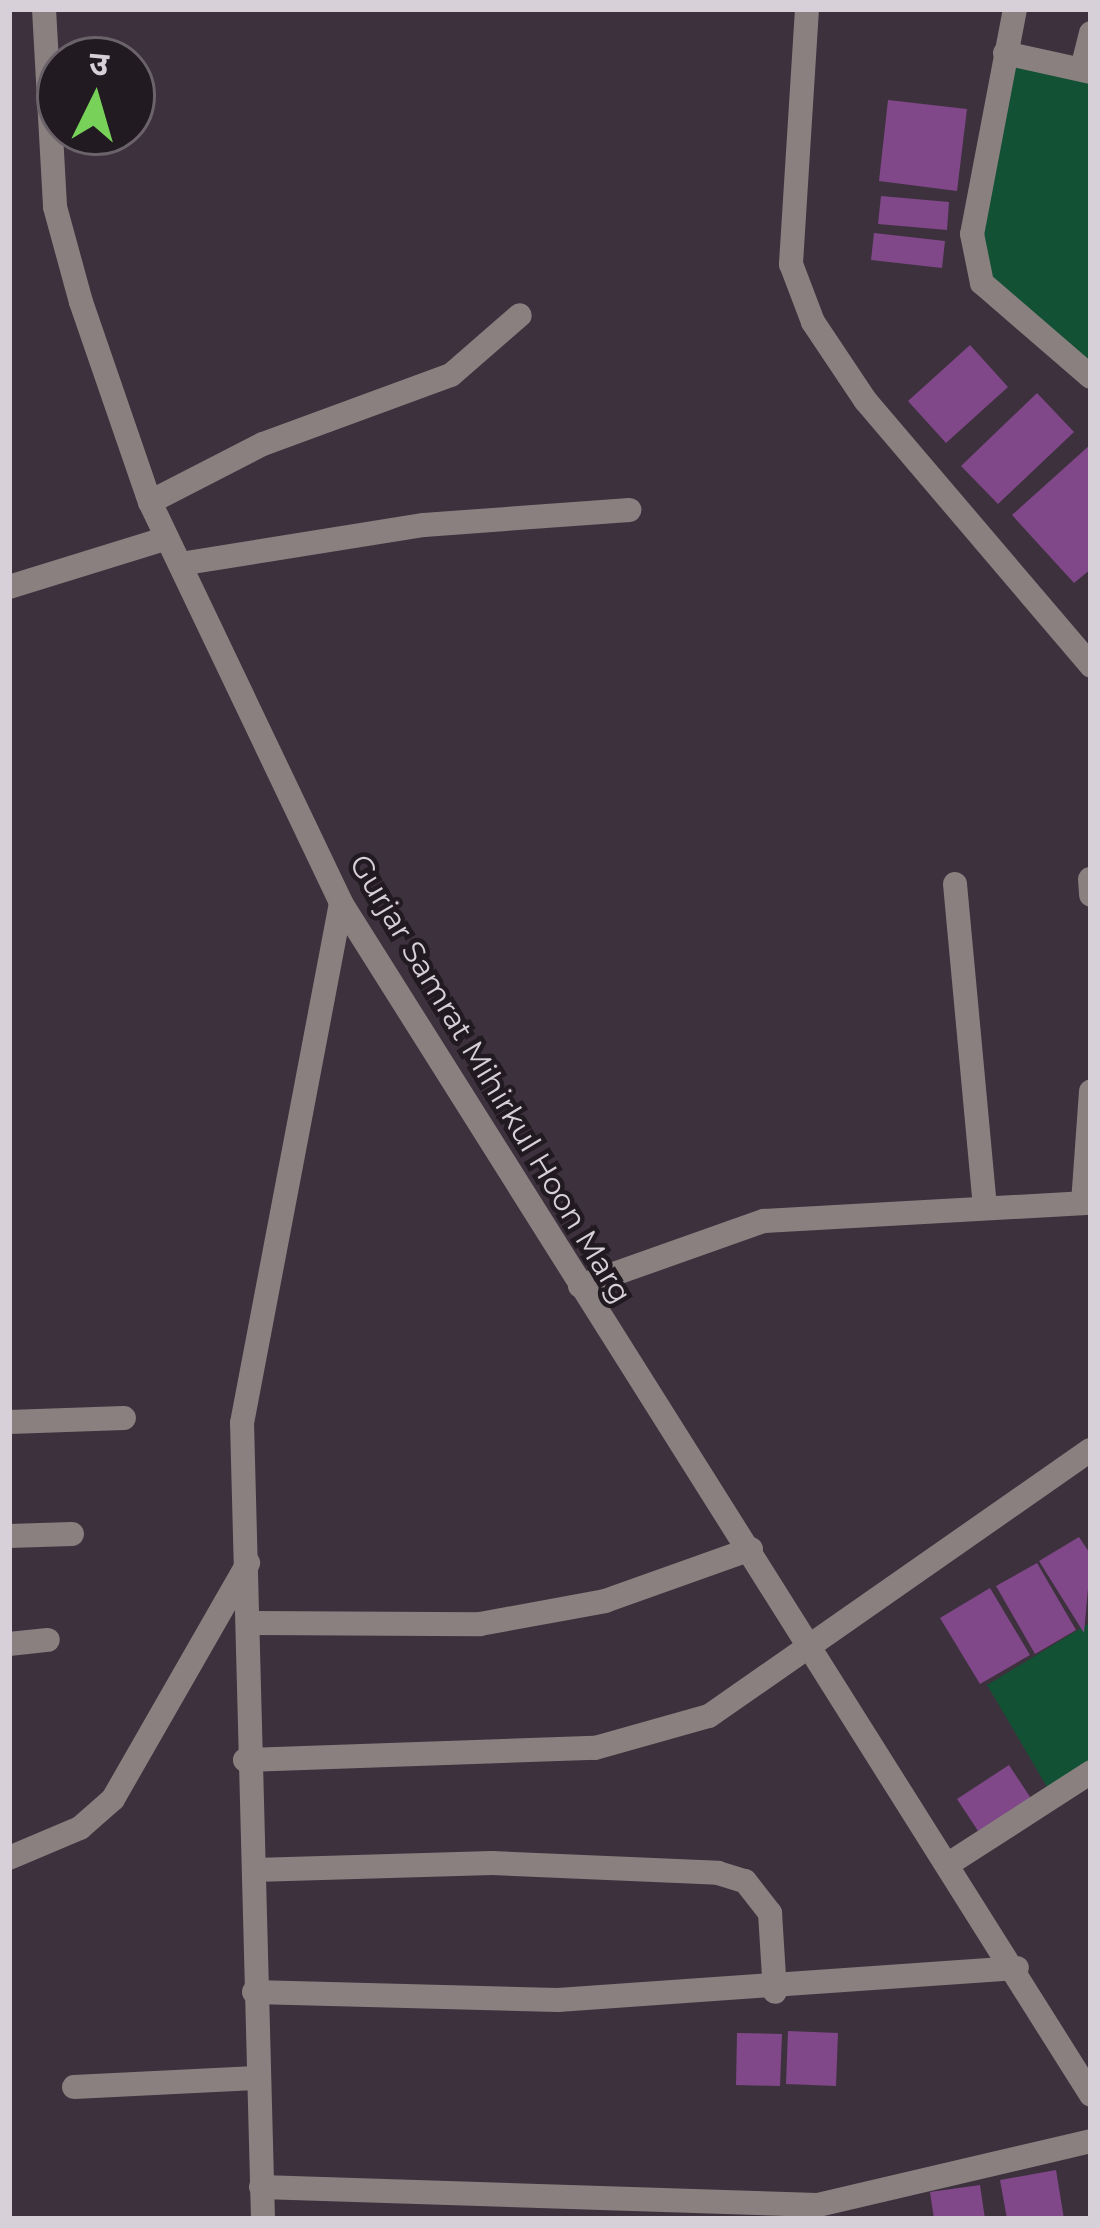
<!DOCTYPE html>
<html>
<head>
<meta charset="utf-8">
<style>
	body { margin:0 }
	#map { position:relative; width:1100px; height:2228px; overflow:hidden; background:#3d313e; font-family:Montserrat,"Noto Sans Devanagari",sans-serif }
	div>[style] { position:absolute }
	.green>* { inset:0; background:#135134 }
	.building>* { inset:0; background:#804888 }
	.street>* { height:24px; margin:-12px; padding:0 12px; transform-origin:12px; border-radius:12px; background:#8a807f }
	span { translate:-50% -50%; white-space:nowrap; text-align:center; line-height:1.15; -webkit-text-stroke:9px #211b21; paint-order:stroke }
	.street-label { font-size:30px; color:#d7d0d8 }
	.frame { position:absolute; inset:0; border:12px solid #d7d0d8; pointer-events:none }
	.north { position:absolute; left:36px; top:36px; width:120px; height:120px; box-sizing:border-box; background:#211b21; border:3px solid #6a636a; border-radius:50%; rotate:5deg; font-size:33px; font-weight:700; line-height:48px; text-align:center; color:#d7d0d8 }
	.north::after { content:''; display:block; margin:auto; width:42px; height:54px; background:#78d158; clip-path:polygon(50% 0,100% 100%,50% 72%,0 100%) }
</style>
</head>
<body>
<div id="map">
	<div class="green">
		<i style="clip-path:polygon(1005px 53px,1091px 72px,1091px 377px,982px 283px,978px 191px)"></i>
		<i style="clip-path:polygon(1091px 1622px,1091px 1772px,1053px 1797px,987px 1685px)"></i>
	</div>
	<div class="building">
		<i style="clip-path:polygon(888px 100px,967px 109px,957px 191px,879px 181px)"></i>
		<i style="clip-path:polygon(881px 196px,949px 202px,947px 230px,878px 224px)"></i>
		<i style="clip-path:polygon(874px 233px,945px 241px,942px 268px,871px 260px)"></i>
		<i style="clip-path:polygon(970px 345px,1008px 387px,946px 443px,908px 401px)"></i>
		<i style="clip-path:polygon(1037px 393px,1074px 432px,998px 504px,961px 466px)"></i>
		<i style="clip-path:polygon(1091px 444px,1091px 569px,1074px 583px,1012px 515px)"></i>
		<i style="clip-path:polygon(1079px 1537px,1091px 1555px,1084px 1633px,1039px 1561px)"></i>
		<i style="clip-path:polygon(1037px 1563px,1076px 1630px,1035px 1654px,996px 1586px)"></i>
		<i style="clip-path:polygon(990px 1588px,1030px 1655px,980px 1684px,940px 1618px)"></i>
		<i style="clip-path:polygon(1009px 1765px,1034px 1803px,982px 1837px,957px 1799px)"></i>
		<i style="clip-path:polygon(788px 2031px,838px 2033px,836px 2086px,786px 2084px)"></i>
		<i style="clip-path:polygon(737px 2033px,782px 2034px,780px 2086px,736px 2085px)"></i>
		<i style="clip-path:polygon(1056px 2170px,1064px 2219px,1007px 2219px,1000px 2180px)"></i>
		<i style="clip-path:polygon(980px 2185px,985px 2219px,934px 2219px,930px 2192px)"></i>
	</div>
	<div class="street">
		<i style="left:44px;top:9px;width:198px;rotate:86.8deg"></i>
		<i style="left:55px;top:207px;width:98px;rotate:74.7deg"></i>
		<i style="left:81px;top:302px;width:212px;rotate:71deg"></i>
		<i style="left:150px;top:502px;width:444px;rotate:64.5deg"></i>
		<i style="left:341px;top:903px;width:1408px;rotate:57.82deg"></i>
		<i style="left:807px;top:9px;width:256px;rotate:93.6deg"></i>
		<i style="left:791px;top:264px;width:62px;rotate:69.2deg"></i>
		<i style="left:813px;top:322px;width:94px;rotate:56.3deg"></i>
		<i style="left:865px;top:400px;width:349px;rotate:49.6deg"></i>
		<i style="left:1015px;top:9px;width:229px;rotate:100.8deg"></i>
		<i style="left:972px;top:234px;width:50px;rotate:78.5deg"></i>
		<i style="left:982px;top:283px;width:144px;rotate:40.8deg"></i>
		<i style="left:1005px;top:53px;width:88px;rotate:12.5deg"></i>
		<i style="left:1082px;top:69px;width:37px;rotate:-76deg"></i>
		<i style="left:150px;top:502px;width:127px;rotate:-27.2deg"></i>
		<i style="left:263px;top:444px;width:200px;rotate:-20.2deg"></i>
		<i style="left:451px;top:375px;width:91px;rotate:-41deg"></i>
		<i style="left:180px;top:564px;width:247px;rotate:-9.1deg"></i>
		<i style="left:424px;top:525px;width:206px;rotate:-4.2deg"></i>
		<i style="left:9px;top:587px;width:165px;rotate:-17.2deg"></i>
		<i style="left:1090px;top:879px;width:16px;rotate:86deg"></i>
		<i style="left:955px;top:884px;width:322px;rotate:84.7deg"></i>
		<i style="left:1083px;top:1203px;width:112px;rotate:-85.9deg"></i>
		<i style="left:580px;top:1286px;width:195px;rotate:-19.5deg"></i>
		<i style="left:764px;top:1221px;width:327px;rotate:-3.2deg"></i>
		<i style="left:9px;top:1422px;width:115px;rotate:-2deg"></i>
		<i style="left:9px;top:1536px;width:63px;rotate:-1.8deg"></i>
		<i style="left:251px;top:1623px;width:229px;rotate:0.3deg"></i>
		<i style="left:480px;top:1624px;width:127px;rotate:-10.4deg"></i>
		<i style="left:605px;top:1601px;width:155px;rotate:-19.6deg"></i>
		<i style="left:9px;top:1644px;width:39px;rotate:-6deg"></i>
		<i style="left:245px;top:1760px;width:350px;rotate:-2deg"></i>
		<i style="left:595px;top:1748px;width:118px;rotate:-15.7deg"></i>
		<i style="left:709px;top:1716px;width:465px;rotate:-34.9deg"></i>
		<i style="left:9px;top:1858px;width:77px;rotate:-22.9deg"></i>
		<i style="left:80px;top:1828px;width:44px;rotate:-41.3deg"></i>
		<i style="left:113px;top:1799px;width:272px;rotate:-60.2deg"></i>
		<i style="left:950px;top:1863px;width:168px;rotate:-32.8deg"></i>
		<i style="left:254px;top:1870px;width:238px;rotate:-1.7deg"></i>
		<i style="left:492px;top:1863px;width:226px;rotate:2.5deg"></i>
		<i style="left:718px;top:1873px;width:28px;rotate:17deg"></i>
		<i style="left:745px;top:1881px;width:41px;rotate:52deg"></i>
		<i style="left:770px;top:1913px;width:79px;rotate:86.4deg"></i>
		<i style="left:254px;top:1992px;width:304px;rotate:1.5deg"></i>
		<i style="left:558px;top:2000px;width:460px;rotate:-4deg"></i>
		<i style="left:74px;top:2087px;width:182px;rotate:-2.8deg"></i>
		<i style="left:261px;top:2187px;width:557px;rotate:1.85deg"></i>
		<i style="left:818px;top:2205px;width:280px;rotate:-13.2deg"></i>
		<i style="left:263px;top:2219px;width:796px;rotate:-91.51deg"></i>
		<i style="left:242px;top:1423px;width:529px;rotate:-79.22deg"></i>
	</div>
	<div class="street-label">
		<span style="left:490px;top:1079px;rotate:59deg">Gurjar Samrat Mihirkul Hoon Marg</span>
	</div>
	<div class="frame"></div>
	<div class="north">उ</div>
</div>
</body>
</html>
